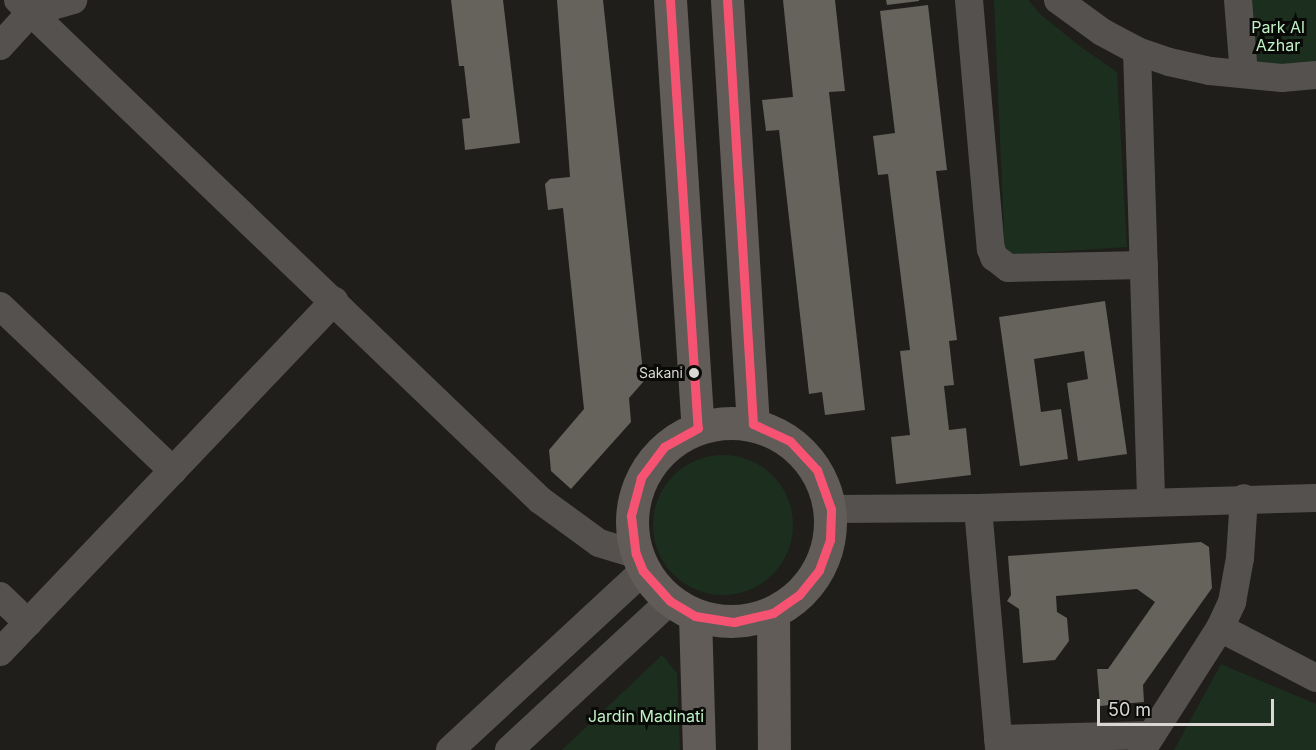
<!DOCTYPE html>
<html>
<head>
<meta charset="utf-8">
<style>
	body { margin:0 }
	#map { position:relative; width:1316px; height:750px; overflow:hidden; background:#1f1e1a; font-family:Inter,sans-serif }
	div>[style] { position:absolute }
	.green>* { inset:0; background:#1c2e1e }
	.round { border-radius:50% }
	.building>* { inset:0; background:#65635b }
	.street>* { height:28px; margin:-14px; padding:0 14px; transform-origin:14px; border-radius:14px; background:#55514f }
	.secondary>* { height:33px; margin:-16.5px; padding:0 16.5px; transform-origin:16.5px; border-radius:16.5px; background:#625c59 }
	.secondary>.ring { margin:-16.5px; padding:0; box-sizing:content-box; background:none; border:33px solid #625c59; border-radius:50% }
	.bus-1>* { height:9px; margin:-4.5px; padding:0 4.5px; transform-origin:4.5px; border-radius:4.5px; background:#f65372 }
	.dots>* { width:16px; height:16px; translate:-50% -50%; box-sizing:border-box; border:3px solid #090907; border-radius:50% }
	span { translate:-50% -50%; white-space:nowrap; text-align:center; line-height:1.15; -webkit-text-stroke:6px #090907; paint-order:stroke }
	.bus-label { font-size:14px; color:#d8d7d4 }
	.right { translate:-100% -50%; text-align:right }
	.park-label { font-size:16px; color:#bff1c4 }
	.scale { position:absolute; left:1097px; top:699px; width:177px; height:27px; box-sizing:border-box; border:3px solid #d8d7d4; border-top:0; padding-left:8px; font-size:18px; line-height:21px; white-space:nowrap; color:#d8d7d4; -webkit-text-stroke:4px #090907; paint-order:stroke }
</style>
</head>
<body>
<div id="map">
	<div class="green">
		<i style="clip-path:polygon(994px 0,1028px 0,1040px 14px,1081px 47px,1117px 72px,1127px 247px,1005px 255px)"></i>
		<i style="clip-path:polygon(1238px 0,1316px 0,1316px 73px,1244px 74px)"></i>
		<i class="round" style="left:653px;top:455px;width:140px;height:140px"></i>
		<i style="clip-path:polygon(662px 655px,677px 673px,680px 750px,562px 750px)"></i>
		<i style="clip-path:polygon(1221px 664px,1316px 704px,1316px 750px,1174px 750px)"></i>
	</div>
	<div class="building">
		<i style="clip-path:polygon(451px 0,503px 0,520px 143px,465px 150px,462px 119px,470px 118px,464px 66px,459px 66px)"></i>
		<i style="clip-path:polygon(557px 0,603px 0,644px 381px,629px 398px,631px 422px,571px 489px,551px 471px,549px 450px,584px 409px,563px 208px,548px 210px,545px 184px,550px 179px,570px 177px)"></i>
		<i style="clip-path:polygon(783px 0,835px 0,845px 91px,829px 92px,865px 410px,825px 415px,822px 392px,809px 394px,779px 130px,766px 131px,762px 100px,793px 97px)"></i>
		<i style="clip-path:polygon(886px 0,919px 0,919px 1px,887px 5px)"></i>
		<i style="clip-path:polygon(928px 5px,947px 170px,936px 171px,957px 340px,949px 341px,954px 385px,944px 386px,949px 430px,966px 428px,971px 475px,896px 484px,891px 437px,910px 435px,900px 351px,910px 350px,888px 174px,878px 175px,873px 136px,895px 133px,880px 11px)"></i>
		<i style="clip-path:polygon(1105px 301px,1127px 454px,1078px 461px,1067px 383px,1088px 379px,1084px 351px,1034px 359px,1041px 412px,1061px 409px,1068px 459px,1020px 466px,999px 317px)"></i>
		<i style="clip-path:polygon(1201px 542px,1209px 547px,1212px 588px,1143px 685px,1144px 702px,1100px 706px,1097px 669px,1108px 669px,1155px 602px,1137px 589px,1056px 596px,1057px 612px,1067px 618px,1069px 641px,1055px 660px,1023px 663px,1019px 609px,1007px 601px,1011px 595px,1008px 556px)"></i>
	</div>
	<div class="street">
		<i style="left:18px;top:0;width:723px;rotate:43.77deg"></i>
		<i style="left:540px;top:500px;width:73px;rotate:36.1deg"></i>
		<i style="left:599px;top:543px;width:39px;rotate:17deg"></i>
		<i style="left:969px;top:0;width:250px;rotate:85deg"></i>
		<i style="left:991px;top:249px;width:9px;rotate:69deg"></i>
		<i style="left:994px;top:257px;width:18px;rotate:38deg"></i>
		<i style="left:1008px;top:268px;width:136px;rotate:-1.3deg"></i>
		<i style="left:1058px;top:0;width:54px;rotate:36deg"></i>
		<i style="left:1102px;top:32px;width:40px;rotate:28deg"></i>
		<i style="left:1137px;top:51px;width:34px;rotate:19deg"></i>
		<i style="left:1169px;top:62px;width:42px;rotate:12.4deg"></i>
		<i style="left:1210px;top:71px;width:72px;rotate:5.6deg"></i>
		<i style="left:1282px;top:78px;width:34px;rotate:-5deg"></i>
		<i style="left:1238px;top:0;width:74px;rotate:85.4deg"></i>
		<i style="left:0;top:46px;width:46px;rotate:-47.6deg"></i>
		<i style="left:31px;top:12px;width:44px;rotate:-15.9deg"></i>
		<i style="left:1137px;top:51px;width:451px;rotate:88.2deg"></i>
		<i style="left:0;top:306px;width:239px;rotate:43.6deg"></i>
		<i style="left:978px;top:508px;width:243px;rotate:85deg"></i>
		<i style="left:831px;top:509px;width:147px;rotate:-0.4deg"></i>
		<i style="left:978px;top:508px;width:338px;rotate:-1.7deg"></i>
		<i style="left:0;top:596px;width:39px;rotate:44deg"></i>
		<i style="left:1220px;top:628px;width:108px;rotate:27.5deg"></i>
		<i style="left:0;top:652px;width:485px;rotate:-46.4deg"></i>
		<i style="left:998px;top:739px;width:153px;rotate:-1.5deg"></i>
		<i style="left:450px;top:750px;width:263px;rotate:-42.8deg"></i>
		<i style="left:509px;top:750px;width:219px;rotate:-42.8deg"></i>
		<i style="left:1142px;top:750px;width:145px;rotate:-57.4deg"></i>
		<i style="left:1220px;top:628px;width:29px;rotate:-65deg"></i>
		<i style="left:1232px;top:602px;width:45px;rotate:-79.7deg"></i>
		<i style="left:1240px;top:558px;width:60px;rotate:-86.2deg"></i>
	</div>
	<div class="secondary">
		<i style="left:670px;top:0;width:429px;rotate:86.3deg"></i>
		<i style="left:727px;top:0;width:425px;rotate:86.5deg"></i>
		<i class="ring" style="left:632px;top:423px;width:165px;height:165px"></i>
		<i style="left:773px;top:613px;width:137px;rotate:89.6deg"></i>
		<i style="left:695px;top:616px;width:134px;rotate:88.3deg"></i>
	</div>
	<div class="bus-1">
		<i style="left:670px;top:0;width:429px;rotate:86.3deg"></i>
		<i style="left:698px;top:428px;width:39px;rotate:151deg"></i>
		<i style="left:664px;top:447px;width:39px;rotate:127deg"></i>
		<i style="left:641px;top:478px;width:39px;rotate:105deg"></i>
		<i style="left:631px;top:516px;width:38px;rotate:83deg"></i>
		<i style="left:636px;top:554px;width:18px;rotate:68deg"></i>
		<i style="left:643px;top:571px;width:40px;rotate:48deg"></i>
		<i style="left:670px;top:601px;width:29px;rotate:31deg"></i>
		<i style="left:695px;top:616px;width:39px;rotate:9deg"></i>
		<i style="left:734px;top:622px;width:40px;rotate:-13deg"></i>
		<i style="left:773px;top:613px;width:32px;rotate:-35deg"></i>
		<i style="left:799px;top:595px;width:32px;rotate:-51deg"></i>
		<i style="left:819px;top:570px;width:32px;rotate:-70deg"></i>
		<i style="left:830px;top:540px;width:31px;rotate:-88deg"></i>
		<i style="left:831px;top:509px;width:41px;rotate:-109.7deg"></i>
		<i style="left:817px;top:470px;width:40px;rotate:-133deg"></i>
		<i style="left:790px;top:441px;width:41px;rotate:-155.3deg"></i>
		<i style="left:753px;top:424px;width:425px;rotate:-93.5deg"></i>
	</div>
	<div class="dots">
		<i style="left:694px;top:373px;background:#d8d7d4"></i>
	</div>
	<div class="bus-label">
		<span class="right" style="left:683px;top:373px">Sakani</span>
	</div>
	<div class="park-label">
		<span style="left:1278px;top:36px">Park Al<br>Azhar</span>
		<span style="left:646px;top:716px">Jardin Madinati</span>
	</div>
	<div class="scale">50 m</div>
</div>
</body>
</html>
